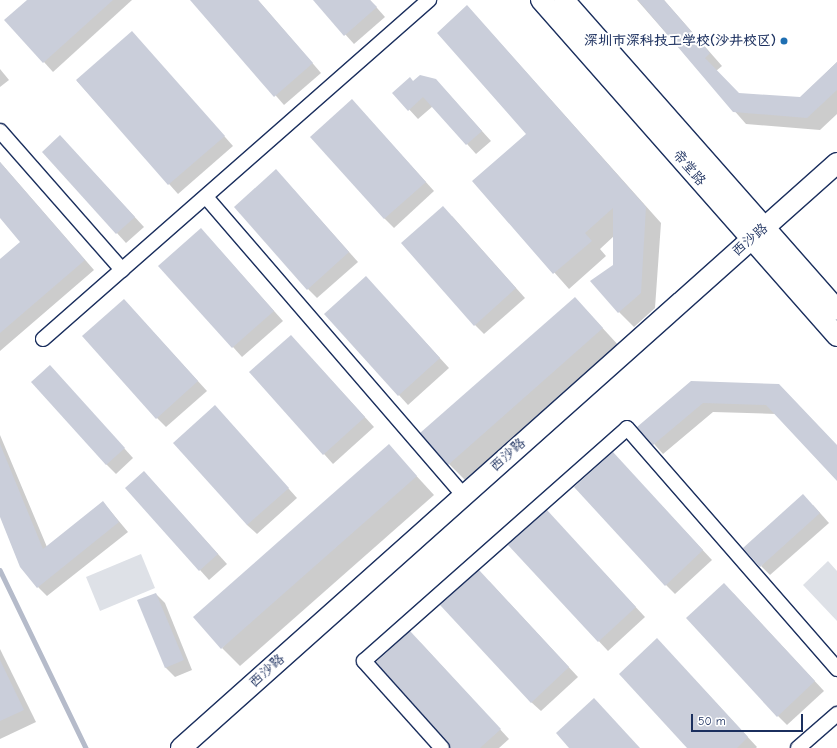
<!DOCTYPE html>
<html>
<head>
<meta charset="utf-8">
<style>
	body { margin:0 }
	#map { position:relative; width:837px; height:748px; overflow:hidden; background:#fff; font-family:"Comic Neue","LXGW WenKai TC",sans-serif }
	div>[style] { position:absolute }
	.green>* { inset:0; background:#dee1e7 }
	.shadow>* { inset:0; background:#0003 }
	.stream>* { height:4.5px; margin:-2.25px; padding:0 2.25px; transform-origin:2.25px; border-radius:2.25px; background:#b5bbca }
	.building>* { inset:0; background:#caceda }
	.roads { filter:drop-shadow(1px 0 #1b2f5e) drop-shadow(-1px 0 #1b2f5e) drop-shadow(0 1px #1b2f5e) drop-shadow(0 -1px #1b2f5e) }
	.street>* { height:14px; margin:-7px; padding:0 7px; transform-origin:7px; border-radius:7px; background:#fff }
	.secondary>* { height:20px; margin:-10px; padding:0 10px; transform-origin:10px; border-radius:10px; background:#fff }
	.dots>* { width:11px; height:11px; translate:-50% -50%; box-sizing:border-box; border:2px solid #fff; border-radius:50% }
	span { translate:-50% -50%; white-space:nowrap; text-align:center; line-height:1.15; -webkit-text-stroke:4px #fff; paint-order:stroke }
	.poi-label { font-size:14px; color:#1b2f5e; font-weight:700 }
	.right { translate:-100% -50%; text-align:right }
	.street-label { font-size:14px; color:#1b2f5e }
	.scale { position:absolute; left:691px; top:714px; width:112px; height:18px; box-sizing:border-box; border:2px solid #1b2f5e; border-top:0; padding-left:5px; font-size:12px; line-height:14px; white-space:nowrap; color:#1b2f5e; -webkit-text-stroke:3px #fff; paint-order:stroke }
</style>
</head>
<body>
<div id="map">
	<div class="green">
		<i style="clip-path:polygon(141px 554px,155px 588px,100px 611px,86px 577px)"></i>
		<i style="clip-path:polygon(828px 561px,837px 571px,837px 621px,803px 585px)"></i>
	</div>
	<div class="shadow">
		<i style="clip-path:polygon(28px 0,132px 0,53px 72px,6px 20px)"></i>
		<i style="clip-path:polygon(192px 0,258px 0,321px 73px,284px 105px)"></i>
		<i style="clip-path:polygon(314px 0,370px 0,385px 17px,354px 44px)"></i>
		<i style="clip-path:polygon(637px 0,664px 0,722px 66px,716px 71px,739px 94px,800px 98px,837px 62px,837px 114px,820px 130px,746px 124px)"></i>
		<i style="clip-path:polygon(467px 6px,661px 223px,655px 308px,634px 327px,619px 312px,614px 236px,600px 249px,606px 256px,569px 289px,474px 182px,528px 134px)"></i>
		<i style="clip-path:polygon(132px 32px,233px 146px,178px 194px,77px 81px)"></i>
		<i style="clip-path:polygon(0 69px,9px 80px,0 87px)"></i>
		<i style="clip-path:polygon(413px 82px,445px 90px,491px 141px,476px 154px,433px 106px,418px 119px,394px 93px)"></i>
		<i style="clip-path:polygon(361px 110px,434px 191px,394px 228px,384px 218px)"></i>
		<i style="clip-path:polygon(60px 136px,144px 227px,126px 243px,43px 152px)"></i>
		<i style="clip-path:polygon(0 162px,94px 270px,0 351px,0 260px,22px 242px,0 217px)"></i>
		<i style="clip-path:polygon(285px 180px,358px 262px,317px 298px,308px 289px)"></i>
		<i style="clip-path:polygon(452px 216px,525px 298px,484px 334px,475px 325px)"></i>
		<i style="clip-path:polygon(210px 239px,283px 321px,242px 357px,160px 266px)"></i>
		<i style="clip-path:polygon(375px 287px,449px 368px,408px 405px,325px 314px)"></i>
		<i style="clip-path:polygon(575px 298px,620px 347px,467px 482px,449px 464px)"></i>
		<i style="clip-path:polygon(124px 300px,207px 391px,166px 427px,157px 418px)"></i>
		<i style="clip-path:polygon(300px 346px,374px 427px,333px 464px,324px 454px)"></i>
		<i style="clip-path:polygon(50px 366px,133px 458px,116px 474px,106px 464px)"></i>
		<i style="clip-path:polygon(691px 382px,779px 385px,837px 446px,837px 479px,776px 414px,713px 412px,663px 454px,639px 427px)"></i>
		<i style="clip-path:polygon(224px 416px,297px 498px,257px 534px,247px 525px)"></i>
		<i style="clip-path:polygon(0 435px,47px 547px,103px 502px,128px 532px,47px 596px,38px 587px,0 515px)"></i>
		<i style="clip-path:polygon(389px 446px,434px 495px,240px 666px,222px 648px)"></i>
		<i style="clip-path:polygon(622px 463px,712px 560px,675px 594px,666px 585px)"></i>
		<i style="clip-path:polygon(153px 482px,227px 564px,209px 580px,126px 488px)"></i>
		<i style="clip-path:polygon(813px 505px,829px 523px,770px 575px,761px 566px)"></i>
		<i style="clip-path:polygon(556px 521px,645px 617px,608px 651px,509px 545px)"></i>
		<i style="clip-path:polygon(489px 581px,578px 677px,541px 711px,531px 702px)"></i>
		<i style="clip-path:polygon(733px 593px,824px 691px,787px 725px,778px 716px)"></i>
		<i style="clip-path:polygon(156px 594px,165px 603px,192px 670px,175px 677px,166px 668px)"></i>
		<i style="clip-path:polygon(420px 642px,509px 739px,499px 748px,450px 748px)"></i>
		<i style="clip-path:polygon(0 649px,36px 722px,0 739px)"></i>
		<i style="clip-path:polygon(666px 649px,757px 747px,756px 748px,689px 748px)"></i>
	</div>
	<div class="stream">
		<i style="left:0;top:570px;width:198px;rotate:64.2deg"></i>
	</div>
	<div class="building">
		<i style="clip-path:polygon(27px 0,113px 0,43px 63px,4px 20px)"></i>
		<i style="clip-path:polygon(190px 0,258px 0,313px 63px,274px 97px)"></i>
		<i style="clip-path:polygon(313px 0,370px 0,377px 7px,344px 36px)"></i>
		<i style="clip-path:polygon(638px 0,664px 0,710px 53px,705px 58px,739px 93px,800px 97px,837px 62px,837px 90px,807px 118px,733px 112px)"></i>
		<i style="clip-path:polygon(467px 5px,646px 207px,641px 293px,618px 313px,590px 281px,613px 265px,613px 208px,585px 233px,592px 241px,553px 274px,472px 181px,526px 134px,437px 33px)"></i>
		<i style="clip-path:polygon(132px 31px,225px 136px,168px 185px,76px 80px)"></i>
		<i style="clip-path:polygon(420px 75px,436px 79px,482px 131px,466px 145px,423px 97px,408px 111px,392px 93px,410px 77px,413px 81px)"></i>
		<i style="clip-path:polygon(352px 99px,426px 182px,384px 219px,310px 137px)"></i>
		<i style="clip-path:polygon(60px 135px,135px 217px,116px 234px,42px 152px)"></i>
		<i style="clip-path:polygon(0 162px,85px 260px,0 333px,0 259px,20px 242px,0 218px)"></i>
		<i style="clip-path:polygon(276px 169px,349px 252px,307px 290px,234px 207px)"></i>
		<i style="clip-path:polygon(443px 206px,516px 288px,474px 326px,401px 243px)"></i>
		<i style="clip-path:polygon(201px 228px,274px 311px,232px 348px,158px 266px)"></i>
		<i style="clip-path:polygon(366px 276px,440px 358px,398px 396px,324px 314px)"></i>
		<i style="clip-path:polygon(575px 297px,603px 328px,448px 465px,420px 433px)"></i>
		<i style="clip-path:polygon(124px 299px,198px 381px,156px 419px,82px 336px)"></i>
		<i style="clip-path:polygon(291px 335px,365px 417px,323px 455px,249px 372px)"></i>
		<i style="clip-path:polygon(50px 365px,125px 448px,106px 465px,31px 382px)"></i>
		<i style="clip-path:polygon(691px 381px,779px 384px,837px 445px,837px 481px,766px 405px,703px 403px,653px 445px,637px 427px)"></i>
		<i style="clip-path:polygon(215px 405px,289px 488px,247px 525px,173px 443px)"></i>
		<i style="clip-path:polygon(0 444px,43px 549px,103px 501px,119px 522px,37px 588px,20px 567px,0 517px)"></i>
		<i style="clip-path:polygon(389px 444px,417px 476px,221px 649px,193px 617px)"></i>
		<i style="clip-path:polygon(613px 452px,703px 550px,665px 586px,574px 487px)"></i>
		<i style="clip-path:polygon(144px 471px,218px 554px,199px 571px,125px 488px)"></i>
		<i style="clip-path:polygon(803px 494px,820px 513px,760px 567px,743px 548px)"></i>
		<i style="clip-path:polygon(547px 510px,636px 607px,598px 642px,508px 545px)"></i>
		<i style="clip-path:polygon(479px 570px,569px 667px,531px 703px,440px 605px)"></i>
		<i style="clip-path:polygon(724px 583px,815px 681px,777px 717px,686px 618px)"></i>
		<i style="clip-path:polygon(156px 593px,184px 660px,165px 668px,137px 600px)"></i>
		<i style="clip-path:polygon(410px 631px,501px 729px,480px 748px,450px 748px,376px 662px)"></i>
		<i style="clip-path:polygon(657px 638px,748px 737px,737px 748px,687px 748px,619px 674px)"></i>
		<i style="clip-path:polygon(0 660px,24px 710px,0 721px)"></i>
		<i style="clip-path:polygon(594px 698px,640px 748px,569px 748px,556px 733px)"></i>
	</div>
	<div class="roads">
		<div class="street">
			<i style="left:0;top:131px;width:185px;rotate:48.7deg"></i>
			<i style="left:206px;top:197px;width:394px;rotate:49.2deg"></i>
			<i style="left:43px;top:339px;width:514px;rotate:-41.29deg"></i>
			<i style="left:442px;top:748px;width:117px;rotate:-131.9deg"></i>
			<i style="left:364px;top:661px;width:351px;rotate:-41.5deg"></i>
			<i style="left:627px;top:428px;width:320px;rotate:48.9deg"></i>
			<i style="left:798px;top:748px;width:52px;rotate:-41.1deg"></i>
		</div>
		<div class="secondary">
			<i style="left:541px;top:0;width:448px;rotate:48.6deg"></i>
			<i style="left:564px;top:0;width:413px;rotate:48.6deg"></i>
			<i style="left:181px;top:748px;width:879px;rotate:-41.73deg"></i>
		</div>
	</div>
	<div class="dots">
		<i style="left:784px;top:41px;background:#1f6fb2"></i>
	</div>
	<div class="poi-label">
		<span class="right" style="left:776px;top:41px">深圳市深科技工学校(沙井校区)</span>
	</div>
	<div class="street-label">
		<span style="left:689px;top:168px;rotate:49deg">帝堂路</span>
		<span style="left:750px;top:240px;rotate:-41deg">西沙路</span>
		<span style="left:508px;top:455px;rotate:-42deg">西沙路</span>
		<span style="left:267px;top:671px;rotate:-42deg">西沙路</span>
	</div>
	<div class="scale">50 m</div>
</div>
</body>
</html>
